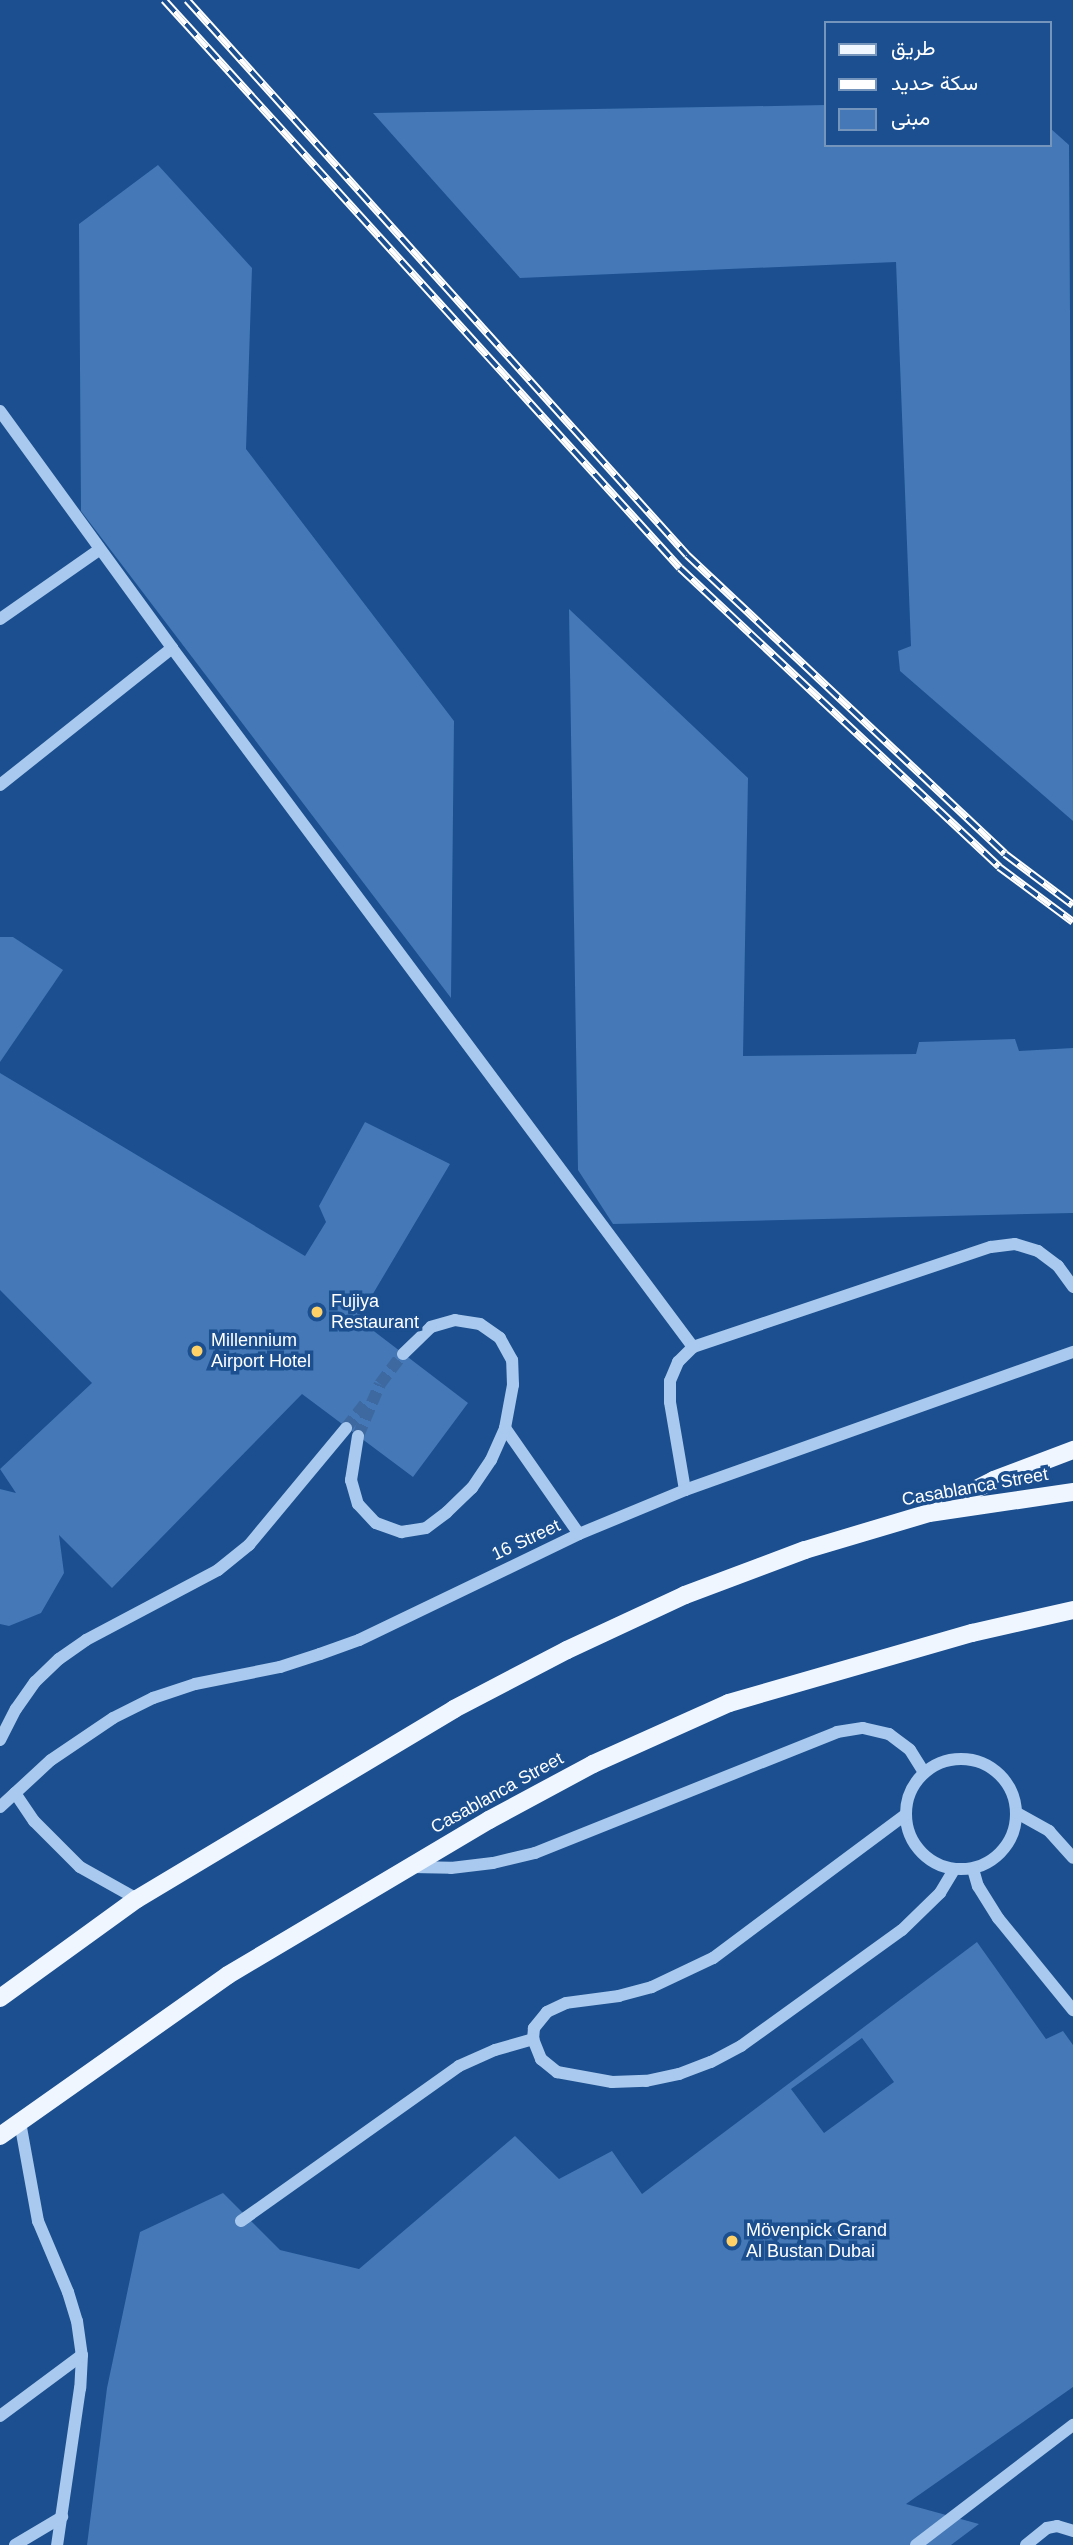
<!DOCTYPE html>
<html>
<head>
<meta charset="utf-8">
<style>
	body { margin:0 }
	#map { position:relative; width:1073px; height:2545px; overflow:hidden; background:#1b4f8f; font-family:Helvetica,Vazirmatn,sans-serif }
	div>[style] { position:absolute }
	.building>* { inset:0; background:#4478b7 }
	.minor-tunnel>* { height:12px; margin-top:-6px; transform-origin:0; background:repeating-linear-gradient(90deg,#3d69a0 0 12px,transparent 0 18px) }
	.minor>* { height:12px; margin:-6px; padding:0 6px; transform-origin:6px; border-radius:6px; background:#a9c9ee }
	.minor>.ring { margin:-6px; padding:0; box-sizing:content-box; background:none; border:12px solid #a9c9ee; border-radius:50% }
	.major>* { height:18px; margin:-9px; padding:0 9px; transform-origin:9px; border-radius:9px; background:#f0f6ff }
	.rail>* { height:8px; margin-top:-4px; transform-origin:0; background:repeating-linear-gradient(90deg,#1b4f8f 0 16px,#fff 0 32px); box-sizing:border-box; border-block:2px solid #fff }
	.dots>* { width:19px; height:19px; translate:-50% -50%; box-sizing:border-box; border:4px solid #1b4f8f; border-radius:50% }
	span { translate:-50% -50%; white-space:nowrap; text-align:center; line-height:1.15; -webkit-text-stroke:7px #1b4f8f; paint-order:stroke }
	.poi-label { font-size:18px; color:#fff }
	.left { translate:0 -50%; text-align:left }
	.street-label { font-size:18px; color:#fff }
	.legend { position:absolute; left:824px; top:21px; width:228px; height:126px; box-sizing:border-box; background:#1b4f8f; border:2px solid #7695bc; margin:0; padding:9px 12px; list-style:none; font-size:21px; color:#fff }
	.legend li { display:flex; align-items:center; gap:14px; height:35px }
	.legend b { width:35px; border:2px solid #7695bc }
</style>
</head>
<body>
<div id="map">
	<div class="building">
		<i style="clip-path:polygon(826px 105px,826px 145px,1050px 145px,1050px 128px,1069px 145px,1073px 821px,900px 671px,898px 651px,911px 646px,896px 262px,520px 278px,373px 113px)"></i>
		<i style="clip-path:polygon(158px 165px,252px 268px,246px 449px,454px 721px,451px 998px,81px 511px,79px 224px)"></i>
		<i style="clip-path:polygon(569px 609px,748px 778px,743px 1056px,916px 1054px,919px 1042px,1015px 1039px,1019px 1051px,1073px 1048px,1073px 1213px,613px 1224px,578px 1170px)"></i>
		<i style="clip-path:polygon(0 937px,13px 937px,63px 970px,0 1062px)"></i>
		<i style="clip-path:polygon(0 1073px,305px 1256px,326px 1222px,319px 1206px,365px 1122px,450px 1164px,358px 1319px,468px 1403px,413px 1477px,302px 1394px,112px 1588px,59px 1535px,64px 1573px,41px 1613px,9px 1626px,0 1624px,0 1489px,16px 1493px,0 1469px,92px 1383px,0 1290px)"></i>
		<i style="clip-path:polygon(evenodd,977px 1942px,1046px 2039px,1063px 2031px,1073px 2045px,1073px 2387px,906px 2504px,979px 2524px,951px 2545px,87px 2545px,107px 2388px,140px 2232px,223px 2193px,280px 2250px,359px 2269px,515px 2136px,559px 2179px,612px 2151px,642px 2194px,977px 1942px,862px 2038px,894px 2082px,824px 2133px,791px 2089px,862px 2038px)"></i>
	</div>
	<div class="minor-tunnel">
		<i style="left:346px;top:1428px;width:31px;rotate:-52deg"></i>
		<i style="left:358px;top:1436px;width:56px;rotate:-67.1deg"></i>
		<i style="left:380px;top:1384px;width:38px;rotate:-53deg"></i>
	</div>
	<div class="minor">
		<i style="left:0;top:411px;width:293px;rotate:54deg"></i>
		<i style="left:172px;top:648px;width:872px;rotate:53.3deg"></i>
		<i style="left:0;top:619px;width:121px;rotate:-34.9deg"></i>
		<i style="left:0;top:785px;width:220px;rotate:-38.5deg"></i>
		<i style="left:505px;top:1428px;width:129px;rotate:55.1deg"></i>
		<i style="left:358px;top:1436px;width:45px;rotate:99deg"></i>
		<i style="left:351px;top:1480px;width:25px;rotate:74deg"></i>
		<i style="left:358px;top:1504px;width:26px;rotate:47deg"></i>
		<i style="left:376px;top:1523px;width:27px;rotate:20deg"></i>
		<i style="left:401px;top:1532px;width:25px;rotate:-9deg"></i>
		<i style="left:426px;top:1528px;width:26px;rotate:-37deg"></i>
		<i style="left:447px;top:1512px;width:35px;rotate:-44deg"></i>
		<i style="left:472px;top:1488px;width:34px;rotate:-56deg"></i>
		<i style="left:491px;top:1460px;width:35px;rotate:-66deg"></i>
		<i style="left:505px;top:1428px;width:44px;rotate:-79.5deg"></i>
		<i style="left:513px;top:1385px;width:25px;rotate:-92deg"></i>
		<i style="left:512px;top:1360px;width:25px;rotate:-119deg"></i>
		<i style="left:500px;top:1338px;width:24px;rotate:-145deg"></i>
		<i style="left:480px;top:1324px;width:25px;rotate:-171deg"></i>
		<i style="left:455px;top:1320px;width:25px;rotate:164deg"></i>
		<i style="left:431px;top:1327px;width:39px;rotate:136deg"></i>
		<i style="left:685px;top:1490px;width:89px;rotate:-99.7deg"></i>
		<i style="left:670px;top:1402px;width:21px;rotate:-90deg"></i>
		<i style="left:670px;top:1381px;width:21px;rotate:-67deg"></i>
		<i style="left:678px;top:1362px;width:21px;rotate:-45deg"></i>
		<i style="left:693px;top:1347px;width:314px;rotate:-18.6deg"></i>
		<i style="left:991px;top:1247px;width:24px;rotate:-7deg"></i>
		<i style="left:1015px;top:1244px;width:24px;rotate:17deg"></i>
		<i style="left:1038px;top:1251px;width:25px;rotate:37deg"></i>
		<i style="left:1058px;top:1266px;width:26px;rotate:54deg"></i>
		<i style="left:0;top:1740px;width:35px;rotate:-63deg"></i>
		<i style="left:16px;top:1709px;width:33px;rotate:-55deg"></i>
		<i style="left:35px;top:1682px;width:33px;rotate:-44deg"></i>
		<i style="left:59px;top:1659px;width:33px;rotate:-35deg"></i>
		<i style="left:86px;top:1640px;width:149px;rotate:-27.9deg"></i>
		<i style="left:218px;top:1570px;width:40px;rotate:-39deg"></i>
		<i style="left:249px;top:1545px;width:152px;rotate:-50.3deg"></i>
		<i class="ring" style="left:906px;top:1759px;width:98px;height:98px"></i>
		<i style="left:15px;top:1793px;width:34px;rotate:56deg"></i>
		<i style="left:34px;top:1821px;width:65px;rotate:45deg"></i>
		<i style="left:80px;top:1867px;width:65px;rotate:29.3deg"></i>
		<i style="left:0;top:1807px;width:69px;rotate:-42.7deg"></i>
		<i style="left:51px;top:1760px;width:75px;rotate:-34.1deg"></i>
		<i style="left:113px;top:1718px;width:45px;rotate:-26.6deg"></i>
		<i style="left:153px;top:1698px;width:44px;rotate:-18.4deg"></i>
		<i style="left:195px;top:1684px;width:87px;rotate:-11.3deg"></i>
		<i style="left:280px;top:1667px;width:42px;rotate:-18deg"></i>
		<i style="left:320px;top:1654px;width:41px;rotate:-19.7deg"></i>
		<i style="left:359px;top:1640px;width:244px;rotate:-25.7deg"></i>
		<i style="left:579px;top:1534px;width:115px;rotate:-22.5deg"></i>
		<i style="left:685px;top:1490px;width:412px;rotate:-19.6deg"></i>
		<i style="left:1017px;top:1813px;width:37px;rotate:29deg"></i>
		<i style="left:1049px;top:1831px;width:36px;rotate:48deg"></i>
		<i style="left:905px;top:1815px;width:239px;rotate:143.3deg"></i>
		<i style="left:713px;top:1958px;width:68px;rotate:154.6deg"></i>
		<i style="left:652px;top:1987px;width:34px;rotate:165deg"></i>
		<i style="left:619px;top:1996px;width:53px;rotate:172.5deg"></i>
		<i style="left:566px;top:2003px;width:21px;rotate:155deg"></i>
		<i style="left:547px;top:2012px;width:21px;rotate:129deg"></i>
		<i style="left:534px;top:2028px;width:11px;rotate:95deg"></i>
		<i style="left:533px;top:2039px;width:22px;rotate:68deg"></i>
		<i style="left:541px;top:2059px;width:21px;rotate:39deg"></i>
		<i style="left:557px;top:2072px;width:56px;rotate:10.3deg"></i>
		<i style="left:612px;top:2082px;width:34px;rotate:-2deg"></i>
		<i style="left:646px;top:2081px;width:34px;rotate:-12deg"></i>
		<i style="left:679px;top:2074px;width:34px;rotate:-21deg"></i>
		<i style="left:711px;top:2062px;width:34px;rotate:-28deg"></i>
		<i style="left:741px;top:2046px;width:198px;rotate:-35.8deg"></i>
		<i style="left:902px;top:1930px;width:53px;rotate:-44.2deg"></i>
		<i style="left:940px;top:1893px;width:27px;rotate:-59deg"></i>
		<i style="left:412px;top:1867px;width:39px;rotate:1deg"></i>
		<i style="left:451px;top:1868px;width:42px;rotate:-6.8deg"></i>
		<i style="left:493px;top:1863px;width:43px;rotate:-13.4deg"></i>
		<i style="left:535px;top:1853px;width:325px;rotate:-21.8deg"></i>
		<i style="left:837px;top:1732px;width:26px;rotate:-9deg"></i>
		<i style="left:863px;top:1728px;width:27px;rotate:13deg"></i>
		<i style="left:889px;top:1734px;width:26px;rotate:37deg"></i>
		<i style="left:910px;top:1750px;width:26px;rotate:58deg"></i>
		<i style="left:973px;top:1869px;width:18px;rotate:74deg"></i>
		<i style="left:978px;top:1886px;width:38px;rotate:58deg"></i>
		<i style="left:998px;top:1918px;width:119px;rotate:50.8deg"></i>
		<i style="left:20px;top:2122px;width:101px;rotate:79.7deg"></i>
		<i style="left:38px;top:2221px;width:77px;rotate:67.1deg"></i>
		<i style="left:68px;top:2292px;width:30px;rotate:73deg"></i>
		<i style="left:77px;top:2321px;width:34px;rotate:82deg"></i>
		<i style="left:82px;top:2355px;width:33px;rotate:93deg"></i>
		<i style="left:80px;top:2388px;width:159px;rotate:98.3deg"></i>
		<i style="left:241px;top:2221px;width:267px;rotate:-35.4deg"></i>
		<i style="left:459px;top:2066px;width:39px;rotate:-24deg"></i>
		<i style="left:495px;top:2050px;width:40px;rotate:-16deg"></i>
		<i style="left:0;top:2416px;width:102px;rotate:-36.6deg"></i>
		<i style="left:15px;top:2545px;width:55px;rotate:-30.8deg"></i>
		<i style="left:916px;top:2545px;width:198px;rotate:-37.4deg"></i>
		<i style="left:1026px;top:2545px;width:27px;rotate:-39deg"></i>
		<i style="left:1047px;top:2528px;width:10px;rotate:-11deg"></i>
		<i style="left:1057px;top:2526px;width:17px;rotate:17deg"></i>
	</div>
	<div class="major">
		<i style="left:944px;top:1505px;width:56px;rotate:-26.6deg"></i>
		<i style="left:994px;top:1480px;width:85px;rotate:-20.8deg"></i>
		<i style="left:0;top:1998px;width:169px;rotate:-35.9deg"></i>
		<i style="left:137px;top:1899px;width:370px;rotate:-30.9deg"></i>
		<i style="left:454px;top:1709px;width:127px;rotate:-27.6deg"></i>
		<i style="left:567px;top:1650px;width:130px;rotate:-25deg"></i>
		<i style="left:685px;top:1595px;width:128px;rotate:-20.6deg"></i>
		<i style="left:805px;top:1550px;width:129px;rotate:-16.6deg"></i>
		<i style="left:929px;top:1513px;width:146px;rotate:-8.3deg"></i>
		<i style="left:0;top:2136px;width:279px;rotate:-35.2deg"></i>
		<i style="left:228px;top:1975px;width:304px;rotate:-30.7deg"></i>
		<i style="left:489px;top:1820px;width:118px;rotate:-28.3deg"></i>
		<i style="left:593px;top:1764px;width:149px;rotate:-24.2deg"></i>
		<i style="left:729px;top:1703px;width:253px;rotate:-16.1deg"></i>
		<i style="left:972px;top:1633px;width:104px;rotate:-12.8deg"></i>
	</div>
	<div class="rail">
		<i style="left:164px;top:0;width:767px;rotate:47.75deg"></i>
		<i style="left:680px;top:568px;width:437px;rotate:43.1deg"></i>
		<i style="left:999px;top:867px;width:92px;rotate:36.6deg"></i>
		<i style="left:187px;top:0;width:747px;rotate:47.98deg"></i>
		<i style="left:687px;top:555px;width:436px;rotate:43.2deg"></i>
		<i style="left:1005px;top:854px;width:85px;rotate:36.9deg"></i>
	</div>
	<div class="dots">
		<i style="left:317px;top:1312px;background:#ffd166"></i>
		<i style="left:197px;top:1351px;background:#ffd166"></i>
		<i style="left:732px;top:2241px;background:#ffd166"></i>
	</div>
	<div class="poi-label">
		<span class="left" style="left:331px;top:1312px">Fujiya<br>Restaurant</span>
		<span class="left" style="left:211px;top:1351px">Millennium<br>Airport Hotel</span>
		<span class="left" style="left:746px;top:2241px">Mövenpick Grand<br>Al Bustan Dubai</span>
	</div>
	<div class="street-label">
		<span style="left:975px;top:1487px;rotate:-10deg">Casablanca Street</span>
		<span style="left:526px;top:1540px;rotate:-25deg">16 Street</span>
		<span style="left:497px;top:1793px;rotate:-29deg">Casablanca Street</span>
	</div>
	<ul class="legend">
	<li><b style="height:9px;background:#f0f6ff"></b>طريق</li>
	<li><b style="height:9px;background:#fff"></b>سكة حديد</li>
	<li><b style="height:19px;background:#4478b7"></b>مبنى</li>
	</ul>
</div>
</body>
</html>
